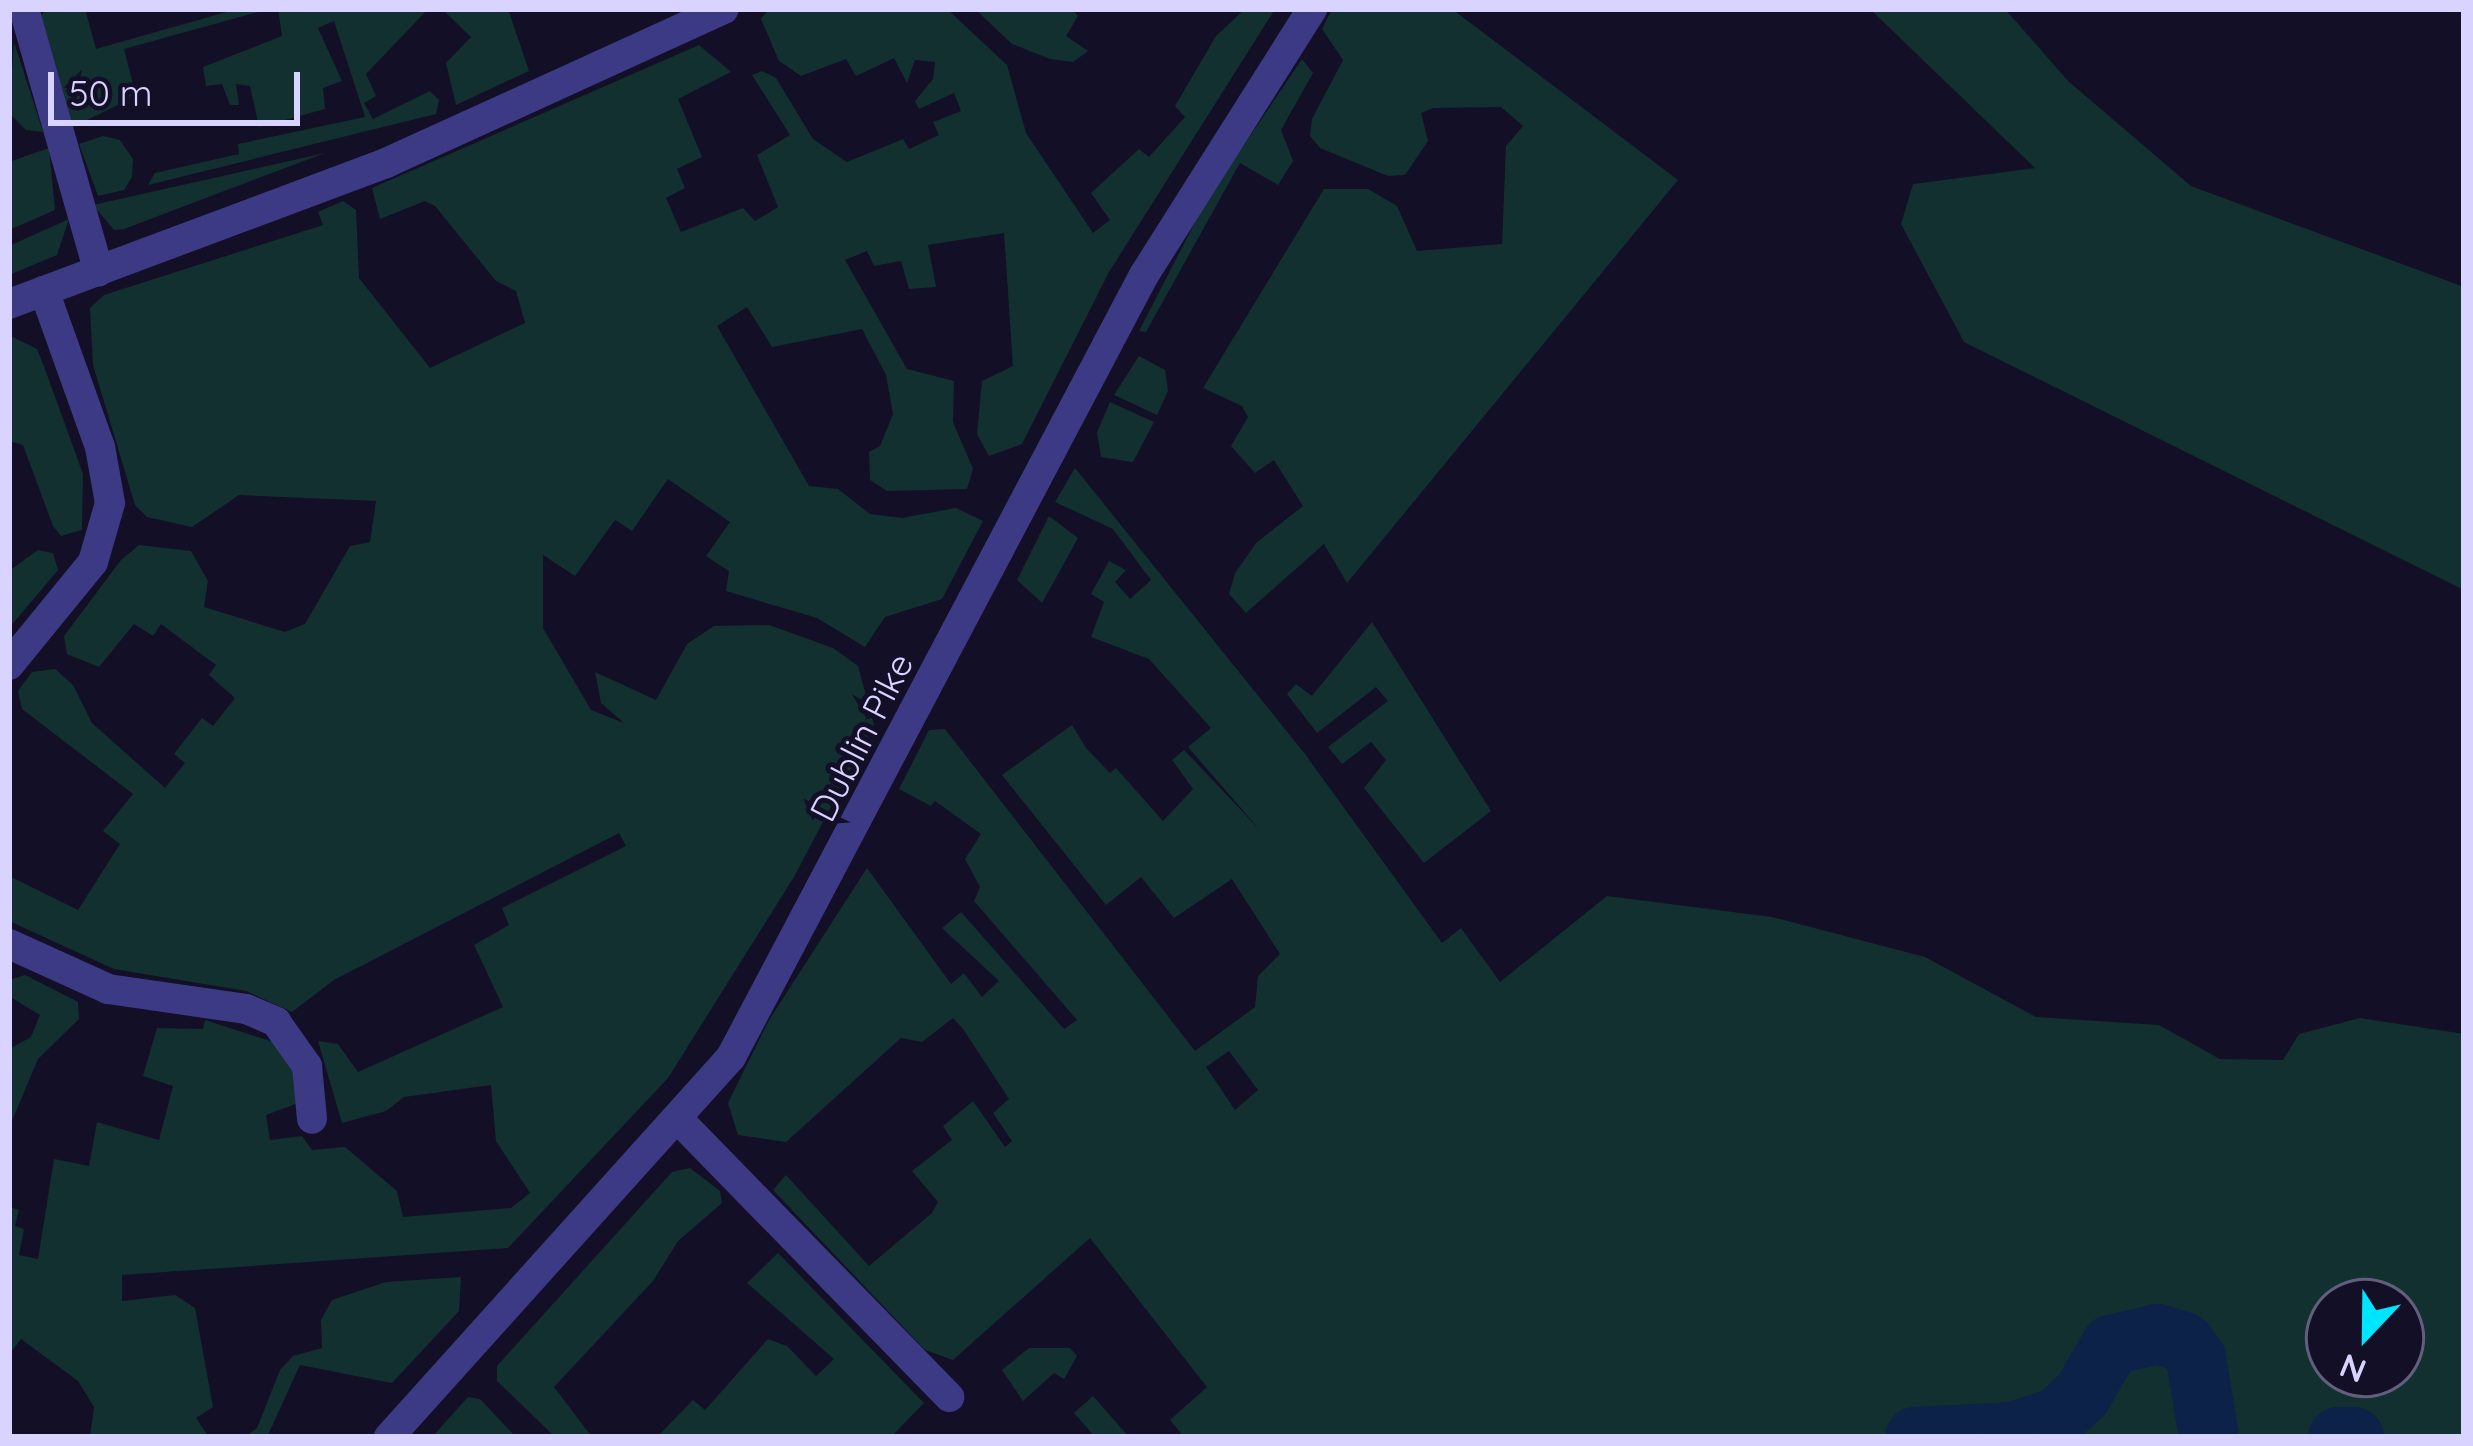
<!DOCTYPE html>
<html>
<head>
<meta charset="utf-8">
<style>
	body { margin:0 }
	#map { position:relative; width:2473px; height:1446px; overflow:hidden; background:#130f26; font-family:Quicksand,sans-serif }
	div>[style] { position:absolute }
	.green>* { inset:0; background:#12302f }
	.river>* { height:60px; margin:-30px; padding:0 30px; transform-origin:30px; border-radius:30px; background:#0c2248 }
	.minor>* { height:30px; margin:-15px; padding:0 15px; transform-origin:15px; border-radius:15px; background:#3d3a85 }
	span { translate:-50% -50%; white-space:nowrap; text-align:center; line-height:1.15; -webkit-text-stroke:10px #130f26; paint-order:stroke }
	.street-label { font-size:36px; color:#d9d4ff }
	.frame { position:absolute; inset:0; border:12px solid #d9d4ff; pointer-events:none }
	.north { position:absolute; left:2305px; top:1278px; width:120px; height:120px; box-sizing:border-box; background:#130f26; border:3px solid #625e7d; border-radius:50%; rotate:202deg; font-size:33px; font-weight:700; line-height:48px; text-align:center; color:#d9d4ff }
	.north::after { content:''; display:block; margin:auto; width:42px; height:54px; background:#00e5ff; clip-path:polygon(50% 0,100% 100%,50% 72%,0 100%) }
	.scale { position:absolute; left:48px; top:72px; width:252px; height:54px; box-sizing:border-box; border:6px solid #d9d4ff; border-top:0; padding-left:15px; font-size:36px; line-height:42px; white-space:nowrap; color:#d9d4ff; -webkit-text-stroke:9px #130f26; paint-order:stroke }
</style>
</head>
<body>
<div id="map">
	<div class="green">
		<i style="clip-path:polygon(48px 9px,85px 9px,96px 49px,237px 9px,269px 9px,124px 49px,136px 96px,73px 127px,41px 15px)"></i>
		<i style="clip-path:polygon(278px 9px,428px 9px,366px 74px,376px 96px,364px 103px,373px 119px,430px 91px,439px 100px,436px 114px,148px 185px,155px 173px,239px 154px,238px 144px,365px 117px,334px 21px,318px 28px,342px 81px,323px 88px,325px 109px,259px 127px,250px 86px,236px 84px,239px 105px,230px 105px,222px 84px,206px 86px,203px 67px,282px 36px)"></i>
		<i style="clip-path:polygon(442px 9px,508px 9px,529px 71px,456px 105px,446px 63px,471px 37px)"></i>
		<i style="clip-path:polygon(769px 9px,947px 9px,1007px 65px,1026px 133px,1093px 233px,1110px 220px,1091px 193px,1139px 149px,1149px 157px,1185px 117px,1175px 106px,1216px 36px,1245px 9px,1275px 9px,1109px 272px,1022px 444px,989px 456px,977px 434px,982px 381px,1013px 366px,1004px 233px,928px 245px,936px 287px,909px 289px,901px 261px,874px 266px,867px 251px,845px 260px,907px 369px,954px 381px,953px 422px,973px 469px,967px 489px,887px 491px,870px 480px,869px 452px,880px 446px,893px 414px,886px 375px,862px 329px,772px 347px,747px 307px,717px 326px,809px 486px,838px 489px,870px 514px,902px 518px,956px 508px,983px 521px,942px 599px,885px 617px,865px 647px,817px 618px,726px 591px,729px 571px,706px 556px,730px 522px,668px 479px,632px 531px,615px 520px,575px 576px,543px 555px,543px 628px,591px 710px,624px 723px,601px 703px,595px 672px,656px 700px,687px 644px,714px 626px,769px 625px,833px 648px,858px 666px,874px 725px,794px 877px,668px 1078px,508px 1248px,122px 1275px,122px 1301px,175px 1295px,195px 1308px,213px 1407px,196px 1418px,209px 1437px,90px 1437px,94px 1407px,78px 1381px,21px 1339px,9px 1355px,9px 1207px,19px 1210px,15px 1226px,24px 1229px,19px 1255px,38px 1259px,54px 1159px,89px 1166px,97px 1122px,159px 1140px,173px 1086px,143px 1076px,157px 1028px,203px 1029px,205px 1020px,273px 1042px,293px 1071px,298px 1103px,266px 1115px,270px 1140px,302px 1136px,312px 1150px,345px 1147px,397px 1191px,403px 1217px,511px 1208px,530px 1193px,496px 1141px,491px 1085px,404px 1097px,386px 1111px,342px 1123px,318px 1041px,338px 1044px,358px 1072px,503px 1007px,474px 945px,509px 925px,502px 908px,626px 846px,619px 833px,334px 980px,292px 1012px,246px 991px,114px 969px,9px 921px,9px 876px,78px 910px,120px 844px,103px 831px,133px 794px,22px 709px,18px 691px,32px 672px,55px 669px,73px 685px,92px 723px,165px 788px,185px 763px,174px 754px,202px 718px,213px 726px,235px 698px,209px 675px,216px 665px,161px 624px,153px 636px,134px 624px,99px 667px,67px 654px,64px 636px,121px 560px,139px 545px,191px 551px,208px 581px,204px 607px,285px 632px,305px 624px,350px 546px,370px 542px,376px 501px,239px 495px,192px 527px,147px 517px,135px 505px,93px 365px,90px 308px,104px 295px,323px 225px,318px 212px,343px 201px,356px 210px,359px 278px,430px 368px,525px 323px,516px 291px,496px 281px,435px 206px,425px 201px,380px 219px,372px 188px,699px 45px,731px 72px,678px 99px,702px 157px,677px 169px,685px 188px,666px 198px,681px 232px,743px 208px,755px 221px,778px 207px,757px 155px,790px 135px,752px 75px,762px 71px,776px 78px,813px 139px,847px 162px,903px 139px,909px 149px,939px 135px,933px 122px,961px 111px,954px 93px,919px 109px,915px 101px,933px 79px,935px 62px,915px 60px,907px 83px,894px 58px,856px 76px,846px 59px,801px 76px,779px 61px,761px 19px)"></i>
		<i style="clip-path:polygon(975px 9px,1072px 9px,1078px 16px,1066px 36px,1088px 51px,1073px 62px,1050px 59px,1012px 44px)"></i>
		<i style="clip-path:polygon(1332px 9px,1452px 9px,1678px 180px,1347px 583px,1324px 544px,1246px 613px,1229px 594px,1235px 573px,1256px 543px,1303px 506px,1274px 460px,1255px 473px,1231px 446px,1248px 417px,1242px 406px,1203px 388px,1324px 189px,1368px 189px,1397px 206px,1417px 251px,1502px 244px,1506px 146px,1523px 126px,1501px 107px,1433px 108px,1421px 113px,1428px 141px,1405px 175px,1388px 176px,1320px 148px,1310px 136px,1312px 119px,1343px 60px,1322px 29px)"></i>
		<i style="clip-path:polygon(1870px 9px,2005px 9px,2068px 81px,2191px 186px,2464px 287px,2464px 590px,1964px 342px,1901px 224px,1913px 184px,2035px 168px)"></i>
		<i style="clip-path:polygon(14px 42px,43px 132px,26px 130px,9px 113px)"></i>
		<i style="clip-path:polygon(1302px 59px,1313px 73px,1281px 130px,1293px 161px,1278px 185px,1240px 163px,1146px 332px,1139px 331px,1206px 201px)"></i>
		<i style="clip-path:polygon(103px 136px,120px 140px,133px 159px,132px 177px,124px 190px,98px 196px,79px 144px)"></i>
		<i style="clip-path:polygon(49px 148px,55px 210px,9px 230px,9px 162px)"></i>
		<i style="clip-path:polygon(325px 153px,124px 229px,114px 230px,93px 205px)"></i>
		<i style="clip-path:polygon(69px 219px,57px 255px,9px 275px,9px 246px)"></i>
		<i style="clip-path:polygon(9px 335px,37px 349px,46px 372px,83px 474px,82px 530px,61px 536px,53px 526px,23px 445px,9px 441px)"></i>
		<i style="clip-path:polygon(1139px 356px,1165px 370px,1168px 391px,1157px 415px,1114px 395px)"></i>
		<i style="clip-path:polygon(1110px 402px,1154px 422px,1133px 462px,1101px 457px,1097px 432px)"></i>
		<i style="clip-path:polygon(evenodd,1075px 468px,1305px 754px,1442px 943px,1461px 928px,1500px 982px,1607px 896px,1772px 917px,1925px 957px,2036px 1017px,2159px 1025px,2220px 1059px,2283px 1060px,2299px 1034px,2360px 1018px,2464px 1034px,2464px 1437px,1184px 1437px,1170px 1420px,1207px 1387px,1090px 1238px,953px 1360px,925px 1350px,773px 1190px,786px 1175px,869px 1266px,932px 1213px,938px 1202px,912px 1171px,952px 1140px,943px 1126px,973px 1101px,1005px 1147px,1012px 1141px,993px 1113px,1009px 1099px,963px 1029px,953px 1018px,922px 1042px,901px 1038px,786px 1142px,738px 1135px,728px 1103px,769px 1020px,867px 868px,951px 984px,964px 973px,982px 997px,999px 981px,942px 928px,961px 912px,1064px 1029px,1077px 1020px,974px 901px,980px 887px,965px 859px,981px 834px,935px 801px,931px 806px,899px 789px,929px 730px,945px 729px,1195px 1051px,1255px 1007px,1258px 976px,1280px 954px,1232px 879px,1174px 918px,1141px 877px,1106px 905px,1002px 775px,1072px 725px,1086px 748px,1110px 773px,1116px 768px,1163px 821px,1193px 789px,1172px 760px,1184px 750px,1260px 830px,1188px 747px,1211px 728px,1149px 659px,1091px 637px,1104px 602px,1091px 594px,1109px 561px,1126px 570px,1115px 582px,1130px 599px,1151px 580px,1113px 529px,1055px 502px,1075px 468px,1229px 1051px,1258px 1090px,1235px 1110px,1206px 1067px,1229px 1051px,1075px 468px,2401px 1302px,2401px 1374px,2329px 1374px,2329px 1302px,2401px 1302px)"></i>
		<i style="clip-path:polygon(1049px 516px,1078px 538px,1042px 603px,1017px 580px)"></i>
		<i style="clip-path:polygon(38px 550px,53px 553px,58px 570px,9px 628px,9px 571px)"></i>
		<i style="clip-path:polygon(1372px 622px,1491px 811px,1424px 863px,1364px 788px,1386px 760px,1371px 742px,1342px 764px,1328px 747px,1388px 701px,1376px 687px,1317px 733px,1287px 694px,1296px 684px,1312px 696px)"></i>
		<i style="clip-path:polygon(25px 975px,78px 1002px,79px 1019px,38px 1059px,12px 1121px,9px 1049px,31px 1037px,40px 1015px,9px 996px,9px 980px)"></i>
		<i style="clip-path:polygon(690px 1168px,720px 1191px,722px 1203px,678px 1241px,653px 1281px,554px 1387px,592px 1437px,555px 1437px,497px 1381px,497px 1366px,672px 1172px)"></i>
		<i style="clip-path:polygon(778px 1253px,924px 1403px,891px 1437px,657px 1437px,693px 1400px,705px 1410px,768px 1339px,787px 1346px,816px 1376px,834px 1359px,747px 1283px)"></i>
		<i style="clip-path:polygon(461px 1277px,459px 1311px,392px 1383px,300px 1365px,267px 1437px,245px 1437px,257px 1428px,280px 1370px,293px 1356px,322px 1348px,321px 1320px,332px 1300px,386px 1282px)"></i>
		<i style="clip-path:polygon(1029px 1348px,1070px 1348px,1077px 1356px,1064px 1379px,1054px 1373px,1023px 1401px,1002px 1370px)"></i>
		<i style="clip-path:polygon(1093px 1396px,1129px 1437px,1095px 1437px,1074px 1413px)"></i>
		<i style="clip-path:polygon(468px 1397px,480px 1399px,516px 1437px,432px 1437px)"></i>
	</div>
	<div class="river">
		<i style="left:1915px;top:1437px;width:98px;rotate:-2.9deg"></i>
		<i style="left:2013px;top:1432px;width:47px;rotate:-18.4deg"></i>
		<i style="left:2058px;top:1417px;width:33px;rotate:-43deg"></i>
		<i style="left:2082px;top:1395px;width:58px;rotate:-59.9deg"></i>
		<i style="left:2111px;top:1345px;width:48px;rotate:-13.2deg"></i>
		<i style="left:2158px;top:1334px;width:28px;rotate:18deg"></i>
		<i style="left:2185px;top:1343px;width:19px;rotate:54deg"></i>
		<i style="left:2196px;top:1358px;width:80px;rotate:80.7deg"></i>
		<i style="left:2338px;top:1437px;width:16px"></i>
	</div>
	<div class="minor">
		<i style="left:24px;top:9px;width:273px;rotate:74.1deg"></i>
		<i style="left:9px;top:304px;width:403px;rotate:-20.5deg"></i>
		<i style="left:386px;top:163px;width:371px;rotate:-24.5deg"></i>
		<i style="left:9px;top:665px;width:133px;rotate:-50.8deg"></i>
		<i style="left:93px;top:562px;width:61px;rotate:-73.9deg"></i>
		<i style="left:110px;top:503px;width:57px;rotate:-100.1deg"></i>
		<i style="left:100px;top:447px;width:166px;rotate:-109.7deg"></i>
		<i style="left:9px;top:944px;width:109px;rotate:24.4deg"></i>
		<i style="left:108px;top:989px;width:139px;rotate:8.2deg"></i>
		<i style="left:246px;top:1009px;width:33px;rotate:23deg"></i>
		<i style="left:276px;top:1022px;width:54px;rotate:54.8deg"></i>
		<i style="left:307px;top:1066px;width:53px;rotate:84.6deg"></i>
		<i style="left:677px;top:1118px;width:390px;rotate:45.7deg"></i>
		<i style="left:389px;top:1437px;width:511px;rotate:-48.01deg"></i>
		<i style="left:731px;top:1057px;width:884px;rotate:-62.16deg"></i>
		<i style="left:1144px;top:275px;width:315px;rotate:-57.7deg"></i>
	</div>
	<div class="street-label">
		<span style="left:861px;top:737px;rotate:-63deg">Dublin Pike</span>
	</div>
	<div class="frame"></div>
	<div class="north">N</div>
	<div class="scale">50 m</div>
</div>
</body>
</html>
